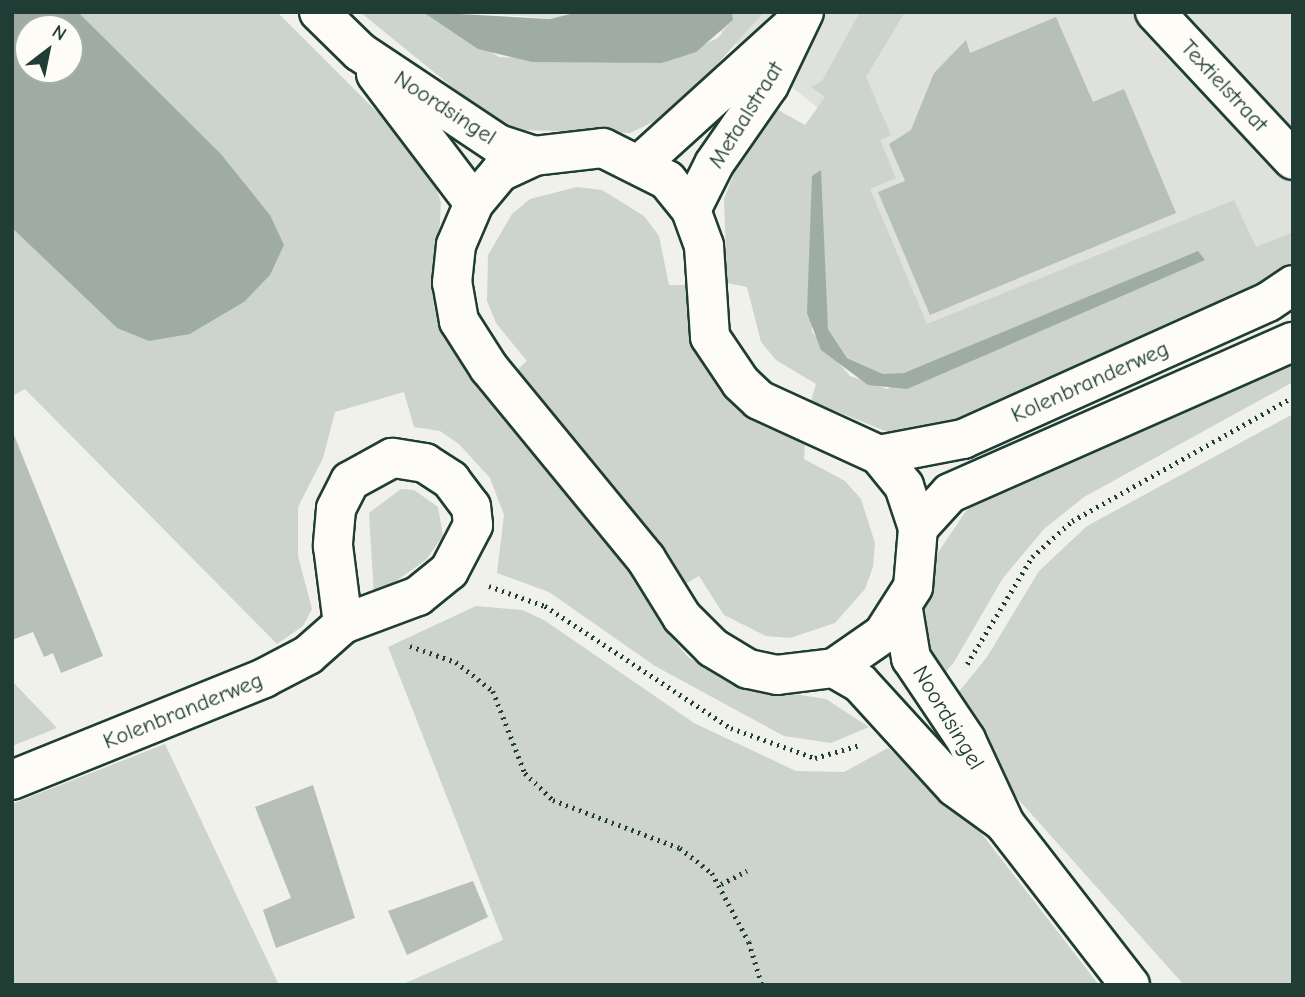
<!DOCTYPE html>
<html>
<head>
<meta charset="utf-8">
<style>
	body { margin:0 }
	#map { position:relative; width:1305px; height:997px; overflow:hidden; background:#f0f1eb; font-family:"Comic Neue",sans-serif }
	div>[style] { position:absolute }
	.built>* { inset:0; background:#dfe2dc }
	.green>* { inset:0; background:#cdd3cd }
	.water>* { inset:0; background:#9faca4 }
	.building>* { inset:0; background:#b6bfb8 }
	.path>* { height:4.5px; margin-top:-2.25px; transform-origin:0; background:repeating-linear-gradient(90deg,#1f3d34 0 2px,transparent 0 7px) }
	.roads { filter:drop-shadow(2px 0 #1f3d34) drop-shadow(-2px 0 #1f3d34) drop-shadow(0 2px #1f3d34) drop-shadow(0 -2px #1f3d34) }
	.minor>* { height:38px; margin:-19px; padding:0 19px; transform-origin:19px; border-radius:19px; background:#fdfcf7 }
	.major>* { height:38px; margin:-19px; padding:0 19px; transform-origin:19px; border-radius:19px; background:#fdfcf7 }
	span { translate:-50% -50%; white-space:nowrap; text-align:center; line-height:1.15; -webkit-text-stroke:5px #fdfcf7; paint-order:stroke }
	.street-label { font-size:23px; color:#1f3d34 }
	.frame { position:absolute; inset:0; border:14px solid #1f3d34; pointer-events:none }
	.north { position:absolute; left:14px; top:14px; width:70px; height:70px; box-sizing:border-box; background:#fdfcf7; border:2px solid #a4b0a9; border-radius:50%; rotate:32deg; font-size:19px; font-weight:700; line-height:28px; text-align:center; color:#1f3d34 }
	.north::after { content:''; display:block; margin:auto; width:24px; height:32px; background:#1f3d34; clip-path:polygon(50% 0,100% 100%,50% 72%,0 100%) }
</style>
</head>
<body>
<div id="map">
	<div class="built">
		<i style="clip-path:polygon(471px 12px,1293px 12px,1293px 243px,918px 376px,858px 374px,811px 318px,822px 111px,701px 16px,673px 29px)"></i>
	</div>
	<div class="green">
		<i style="clip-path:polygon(78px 12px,277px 12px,415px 150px,433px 178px,441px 203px,435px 301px,444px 338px,471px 376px,526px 428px,647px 592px,670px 636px,688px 657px,731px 684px,826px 699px,869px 727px,831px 743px,784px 736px,655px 666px,549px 592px,497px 573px,504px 515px,490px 478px,459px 444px,440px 431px,414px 427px,404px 392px,335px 412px,323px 458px,298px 507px,298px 556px,312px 609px,303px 626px,277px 644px,25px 389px,12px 396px,12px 228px,117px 328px,190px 334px,244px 302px,270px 215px,221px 154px)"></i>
		<i style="clip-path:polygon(360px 12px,423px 12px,499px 57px,662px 63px,718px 38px,733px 20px,732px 12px,764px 12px,674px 112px,630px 133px,523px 130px,494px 121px)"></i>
		<i style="clip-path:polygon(evenodd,860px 12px,905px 12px,866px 77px,891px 135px,880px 140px,896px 178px,870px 189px,927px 324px,1234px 200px,1256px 247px,1293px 232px,1293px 270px,936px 433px,895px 435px,811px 401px,816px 384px,776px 360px,761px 342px,747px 287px,727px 283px,724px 199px,742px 153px,778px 110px,805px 125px,825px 97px,811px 87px,822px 81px,860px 12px,812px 176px,828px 329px,847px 357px,883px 374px,904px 374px,1197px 251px,887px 389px,850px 376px,812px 332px,812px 176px)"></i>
		<i style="clip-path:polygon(577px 187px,602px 190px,644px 216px,659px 236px,669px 285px,691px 285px,695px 339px,719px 388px,758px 421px,805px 440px,804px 459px,845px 481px,861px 499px,875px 543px,873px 567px,865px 589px,835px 623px,790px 638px,766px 636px,724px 615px,699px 576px,680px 587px,516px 371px,527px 361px,496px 323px,487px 301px,488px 255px,512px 214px,530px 199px)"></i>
		<i style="clip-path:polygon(1293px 353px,1293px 382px,1084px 497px,1044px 529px,1003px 578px,954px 662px,941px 678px,932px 672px,920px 620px,937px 554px,966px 511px,989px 491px)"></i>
		<i style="clip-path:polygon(1293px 414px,1293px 985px,1184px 985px,1010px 790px,953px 699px,987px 657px,1039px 571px,1087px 526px)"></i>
		<i style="clip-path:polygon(401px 489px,414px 490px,438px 507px,443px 536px,426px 560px,374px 596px,369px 513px)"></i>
		<i style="clip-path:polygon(476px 606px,522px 610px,544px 620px,694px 723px,796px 771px,844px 772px,888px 748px,978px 829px,1099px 985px,401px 985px,503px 940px,388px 647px)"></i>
		<i style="clip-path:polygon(12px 681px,57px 728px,12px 746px)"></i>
		<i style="clip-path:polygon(165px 744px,279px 985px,12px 985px,12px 804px)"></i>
	</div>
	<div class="water">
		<i style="clip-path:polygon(evenodd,12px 12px,78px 12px,221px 154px,270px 215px,284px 245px,270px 275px,244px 302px,190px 334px,149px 341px,117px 328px,12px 228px,12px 12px,28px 28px,70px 28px,70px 70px,28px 70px,28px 28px)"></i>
		<i style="clip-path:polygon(423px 12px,550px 19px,579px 12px,732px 12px,733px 20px,696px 52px,662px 63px,532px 62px,478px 49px)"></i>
		<i style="clip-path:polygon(821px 170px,828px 329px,847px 358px,883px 374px,904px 373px,1198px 251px,1205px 260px,907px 389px,868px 385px,821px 350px,807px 313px,812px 176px)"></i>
	</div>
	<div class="building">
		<i style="clip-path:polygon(1056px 17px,1093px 102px,1124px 89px,1176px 213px,930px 315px,878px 192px,905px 181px,889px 144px,911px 130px,934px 73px,966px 40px,970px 53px)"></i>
		<i style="clip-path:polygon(14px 435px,103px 656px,61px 673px,53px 653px,44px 657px,33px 632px,12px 640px)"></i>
		<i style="clip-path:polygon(313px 785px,355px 918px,276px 948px,263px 910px,291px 898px,255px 807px)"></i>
		<i style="clip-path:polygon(473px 881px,488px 917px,407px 955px,388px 911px)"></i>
	</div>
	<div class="path">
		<i style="left:489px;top:586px;width:59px;rotate:19.7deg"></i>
		<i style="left:545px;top:606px;width:222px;rotate:33.3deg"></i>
		<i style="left:731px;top:728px;width:89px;rotate:19.7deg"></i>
		<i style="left:815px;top:758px;width:47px;rotate:-16.1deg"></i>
		<i style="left:410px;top:646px;width:49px;rotate:19.2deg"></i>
		<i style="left:456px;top:662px;width:47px;rotate:38.1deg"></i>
		<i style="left:493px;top:691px;width:88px;rotate:68.7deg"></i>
		<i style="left:525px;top:773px;width:39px;rotate:44deg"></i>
		<i style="left:553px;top:800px;width:136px;rotate:20.7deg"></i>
		<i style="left:680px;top:848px;width:41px;rotate:38deg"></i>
		<i style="left:712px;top:873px;width:78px;rotate:61.8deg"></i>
		<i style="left:749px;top:942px;width:45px;rotate:73.2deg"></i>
		<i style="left:967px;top:664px;width:125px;rotate:-58.7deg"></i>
		<i style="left:1032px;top:557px;width:54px;rotate:-42deg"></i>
		<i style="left:1072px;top:521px;width:253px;rotate:-29.3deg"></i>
		<i style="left:721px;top:884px;width:29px;rotate:-27deg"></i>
	</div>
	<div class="roads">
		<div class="minor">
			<i style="left:1155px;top:12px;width:202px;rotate:47deg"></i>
			<i style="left:642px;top:162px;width:200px;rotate:-42.2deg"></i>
			<i style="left:691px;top:210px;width:51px;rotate:-63.4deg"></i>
			<i style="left:714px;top:164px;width:96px;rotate:-55.2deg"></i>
			<i style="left:769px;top:85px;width:81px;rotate:-64.4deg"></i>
			<i style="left:12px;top:780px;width:272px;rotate:-22deg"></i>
			<i style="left:264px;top:678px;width:50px;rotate:-27.6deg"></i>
			<i style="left:308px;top:655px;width:47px;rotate:-41.5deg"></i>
			<i style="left:343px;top:624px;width:80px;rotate:-20.5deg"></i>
			<i style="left:418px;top:596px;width:40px;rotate:-39deg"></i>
			<i style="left:449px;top:571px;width:52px;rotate:-62.4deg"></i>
			<i style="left:473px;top:525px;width:18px;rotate:-96deg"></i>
			<i style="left:471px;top:507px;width:34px;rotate:-127deg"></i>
			<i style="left:451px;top:480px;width:31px;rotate:-147deg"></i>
			<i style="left:425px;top:463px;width:33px;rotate:-171deg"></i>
			<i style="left:392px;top:458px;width:48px;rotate:151.3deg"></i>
			<i style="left:350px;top:481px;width:31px;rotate:117deg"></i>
			<i style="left:336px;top:509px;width:37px;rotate:95deg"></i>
			<i style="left:333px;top:546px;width:79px;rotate:82.7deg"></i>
		</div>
		<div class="major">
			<i style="left:319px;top:12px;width:57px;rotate:44.3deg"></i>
			<i style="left:360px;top:52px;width:166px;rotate:33.7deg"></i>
			<i style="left:498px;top:144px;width:38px;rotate:18deg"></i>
			<i style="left:376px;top:74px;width:162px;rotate:52.8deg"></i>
			<i style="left:603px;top:148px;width:72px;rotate:26.6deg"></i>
			<i style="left:667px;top:180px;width:38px;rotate:51deg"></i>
			<i style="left:691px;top:210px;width:38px;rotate:70deg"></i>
			<i style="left:704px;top:246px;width:91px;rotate:86.2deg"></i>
			<i style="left:710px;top:337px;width:55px;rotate:56deg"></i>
			<i style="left:741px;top:383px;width:25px;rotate:43deg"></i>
			<i style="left:759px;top:400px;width:132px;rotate:24.6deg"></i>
			<i style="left:879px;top:455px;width:40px;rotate:51deg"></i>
			<i style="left:904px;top:486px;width:44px;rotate:71.6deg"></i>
			<i style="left:918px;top:528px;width:59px;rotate:94.8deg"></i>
			<i style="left:913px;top:587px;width:56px;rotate:122.6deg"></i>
			<i style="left:883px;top:634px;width:60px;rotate:145.2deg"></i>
			<i style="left:834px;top:668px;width:57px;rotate:173deg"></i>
			<i style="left:777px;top:675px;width:30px;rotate:-168deg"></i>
			<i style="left:748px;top:669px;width:41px;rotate:-149deg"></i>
			<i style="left:713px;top:648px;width:44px;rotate:-135deg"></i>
			<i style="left:682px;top:617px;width:68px;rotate:-121.8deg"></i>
			<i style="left:646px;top:559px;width:247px;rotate:-129.4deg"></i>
			<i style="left:489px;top:368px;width:56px;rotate:-122.6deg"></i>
			<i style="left:459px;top:321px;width:39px;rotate:-100deg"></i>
			<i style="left:452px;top:283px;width:38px;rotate:-84deg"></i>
			<i style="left:456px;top:245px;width:46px;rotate:-66.8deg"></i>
			<i style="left:474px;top:203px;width:40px;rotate:-50deg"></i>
			<i style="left:500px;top:172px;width:38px;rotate:-25deg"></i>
			<i style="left:534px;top:156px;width:69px;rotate:-6.6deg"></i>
			<i style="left:879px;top:455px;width:86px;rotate:-10.8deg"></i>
			<i style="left:963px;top:439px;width:334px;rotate:-24.2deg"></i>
			<i style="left:1268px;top:302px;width:30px;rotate:-34deg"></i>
			<i style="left:918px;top:528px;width:47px;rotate:-47.6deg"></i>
			<i style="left:950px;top:493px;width:375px;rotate:-23.8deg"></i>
			<i style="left:903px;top:610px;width:49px;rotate:80.5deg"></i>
			<i style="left:911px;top:658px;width:99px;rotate:56.1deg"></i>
			<i style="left:966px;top:740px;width:93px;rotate:65.1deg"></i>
			<i style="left:1005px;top:824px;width:204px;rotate:52.2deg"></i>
			<i style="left:834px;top:668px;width:30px;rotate:30deg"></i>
			<i style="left:860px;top:683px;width:141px;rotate:47.6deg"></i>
			<i style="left:955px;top:787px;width:58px;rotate:35.9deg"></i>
		</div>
	</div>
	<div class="street-label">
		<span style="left:1224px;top:86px;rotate:47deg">Textielstraat</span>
		<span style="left:445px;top:108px;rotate:33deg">Noordsingel</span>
		<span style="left:746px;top:115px;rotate:-58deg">Metaalstraat</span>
		<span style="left:1090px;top:382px;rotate:-24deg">Kolenbranderweg</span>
		<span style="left:183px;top:711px;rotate:-22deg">Kolenbranderweg</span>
		<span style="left:948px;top:718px;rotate:59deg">Noordsingel</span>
	</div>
	<div class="frame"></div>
	<div class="north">N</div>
</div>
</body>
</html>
